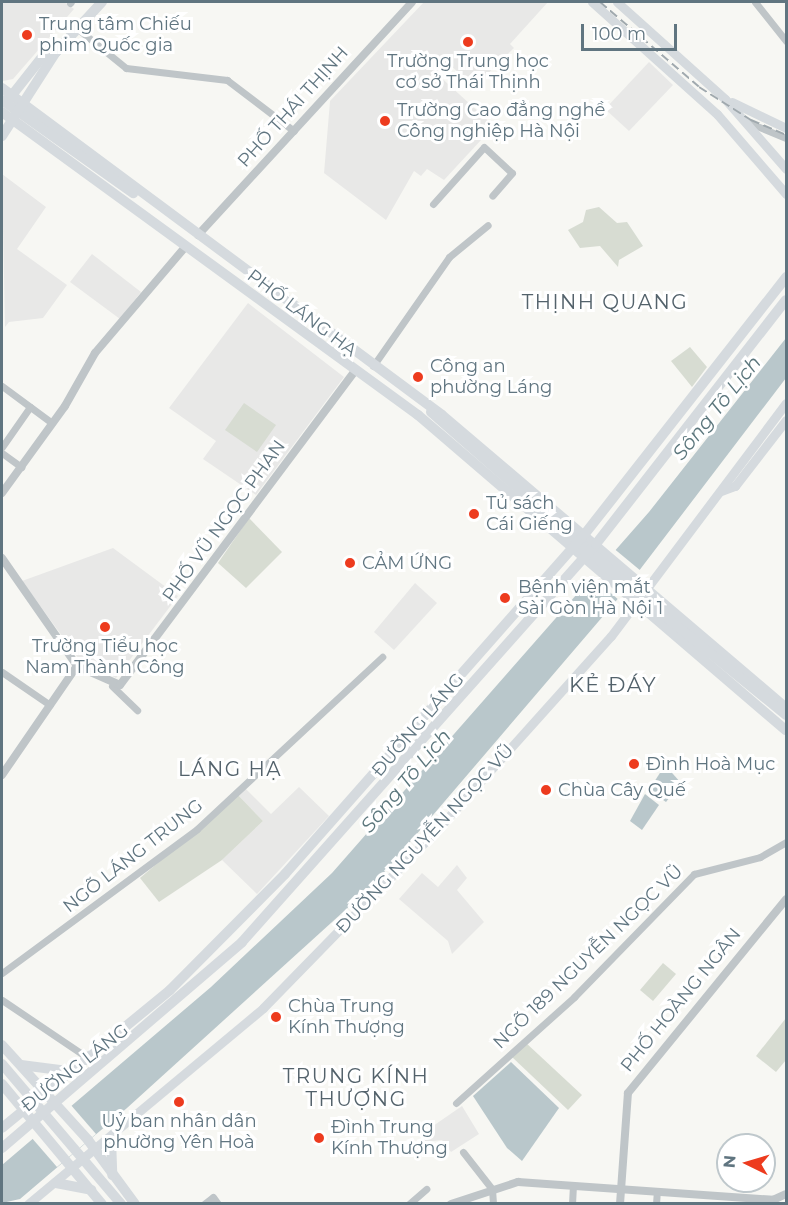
<!DOCTYPE html>
<html>
<head>
<meta charset="utf-8">
<style>
	body { margin:0 }
	#map { position:relative; width:788px; height:1205px; overflow:hidden; background:#f7f7f3; font-family:Montserrat,sans-serif }
	div>[style] { position:absolute }
	.built>* { inset:0; background:#e8e8e7 }
	.green>* { inset:0; background:#d7dcd2 }
	.water>* { inset:0; background:#b9c7cb }
	.pier>* { inset:0; background:#f7f7f3 }
	.minor>* { height:7px; margin:-3.5px; padding:0 3.5px; transform-origin:3.5px; border-radius:3.5px; background:#bfc5c8 }
	.tertiary>* { height:8px; margin:-4px; padding:0 4px; transform-origin:4px; border-radius:4px; background:#bfc5c8 }
	.secondary>* { height:9px; margin:-4.5px; padding:0 4.5px; transform-origin:4.5px; border-radius:4.5px; background:#d5dade }
	.primary>* { height:10px; margin:-5px; padding:0 5px; transform-origin:5px; border-radius:5px; background:#d5dade }
	.rail>* { height:2px; margin-top:-1px; transform-origin:0; background:repeating-linear-gradient(90deg,#a0a9ae 0 9px,transparent 0 13.5px) }
	.dots>* { width:16px; height:16px; translate:-50% -50%; box-sizing:border-box; border:3px solid #fff; border-radius:50% }
	span { translate:-50% -50%; white-space:nowrap; text-align:center; line-height:1.15; -webkit-text-stroke:6px #fff; paint-order:stroke }
	.poi-label { font-size:18px; color:#607580 }
	.left { translate:0 -50%; text-align:left }
	.street-label { font-size:18px; color:#607580 }
	.neighbourhood-label { font-size:20px; color:#53626b; letter-spacing:1.5px }
	.water-label { font-size:20px; color:#5b767c; font-style:italic }
	.quarter-label { font-size:21px; color:#53626b; letter-spacing:1.5px }
	.frame { position:absolute; inset:0; border:3px solid #607580; pointer-events:none }
	.north { position:absolute; left:716px; top:1133px; width:60px; height:60px; box-sizing:border-box; background:#fff; border:2px solid #bfc8cc; border-radius:50%; rotate:275deg; font-size:16px; font-weight:700; line-height:24px; text-align:center; color:#607580 }
	.north::after { content:''; display:block; margin:auto; width:21px; height:27px; background:#ed3b1e; clip-path:polygon(50% 0,100% 100%,50% 72%,0 100%) }
	.scale { position:absolute; left:581px; top:24px; width:96px; height:27px; box-sizing:border-box; border:3px solid #607580; border-top:0; padding-left:8px; font-size:18px; line-height:21px; white-space:nowrap; color:#607580; -webkit-text-stroke:4px #fff; paint-order:stroke }
</style>
</head>
<body>
<div id="map">
	<div class="built">
		<i style="clip-path:polygon(2px 2px,64px 2px,74px 9px,13px 79px,3px 81px)"></i>
		<i style="clip-path:polygon(424px 2px,548px 2px,510px 44px,514px 48px,474px 87px,447px 62px,436px 73px,494px 126px,444px 180px,427px 169px,421px 176px,414px 171px,386px 220px,324px 173px,330px 101px)"></i>
		<i style="clip-path:polygon(649px 62px,673px 85px,629px 131px,605px 109px)"></i>
		<i style="clip-path:polygon(2px 174px,46px 207px,17px 249px,67px 285px,43px 318px,9px 322px,5px 327px)"></i>
		<i style="clip-path:polygon(92px 254px,141px 292px,120px 319px,70px 282px)"></i>
		<i style="clip-path:polygon(248px 303px,344px 377px,256px 495px,203px 459px,216px 441px,169px 408px)"></i>
		<i style="clip-path:polygon(113px 548px,178px 596px,116px 678px,78px 658px,22px 581px)"></i>
		<i style="clip-path:polygon(415px 583px,437px 603px,394px 650px,374px 632px)"></i>
		<i style="clip-path:polygon(299px 787px,329px 816px,257px 894px,222px 860px,263px 821px,238px 795px,245px 788px,271px 814px)"></i>
		<i style="clip-path:polygon(457px 865px,467px 878px,457px 890px,484px 922px,452px 954px,448px 941px,399px 899px,422px 873px,438px 887px)"></i>
		<i style="clip-path:polygon(462px 1106px,479px 1134px,451px 1152px,442px 1140px,425px 1142px,420px 1135px)"></i>
	</div>
	<div class="green">
		<i style="clip-path:polygon(599px 207px,617px 223px,627px 222px,643px 246px,619px 260px,618px 267px,600px 246px,580px 248px,568px 230px,583px 222px,586px 210px)"></i>
		<i style="clip-path:polygon(690px 347px,707px 367px,692px 387px,671px 361px)"></i>
		<i style="clip-path:polygon(244px 403px,276px 425px,257px 452px,225px 430px)"></i>
		<i style="clip-path:polygon(249px 518px,282px 552px,246px 588px,218px 563px)"></i>
		<i style="clip-path:polygon(238px 795px,263px 821px,222px 860px,159px 902px,140px 878px)"></i>
		<i style="clip-path:polygon(663px 963px,676px 974px,653px 1001px,640px 990px)"></i>
		<i style="clip-path:polygon(786px 1018px,786px 1060px,776px 1072px,756px 1056px)"></i>
		<i style="clip-path:polygon(525px 1042px,582px 1095px,568px 1110px,512px 1057px)"></i>
	</div>
	<div class="water">
		<i style="clip-path:polygon(786px 338px,786px 378px,616px 601px,374px 884px,127px 1108px,20px 1199px,2px 1203px,2px 1165px,211px 987px,332px 873px,649px 512px)"></i>
		<i style="clip-path:polygon(665px 765px,681px 783px,666px 802px,649px 790px)"></i>
		<i style="clip-path:polygon(645px 794px,659px 805px,642px 830px,630px 821px)"></i>
		<i style="clip-path:polygon(511px 1062px,559px 1108px,522px 1161px,507px 1148px,473px 1096px)"></i>
	</div>
	<div class="pier">
		<i style="clip-path:polygon(612px 547px,641px 571px,620px 601px,589px 574px)"></i>
		<i style="clip-path:polygon(70px 1104px,96px 1134px,57px 1167px,31px 1137px)"></i>
	</div>
	<div class="minor">
		<i style="left:755px;top:2px;width:50px;rotate:51.5deg"></i>
		<i style="left:70px;top:3px;width:1px;rotate:-45deg"></i>
		<i style="left:78px;top:29px;width:62px;rotate:39.1deg"></i>
		<i style="left:126px;top:68px;width:102px;rotate:6.8deg"></i>
		<i style="left:227px;top:80px;width:84px;rotate:37.3deg"></i>
		<i style="left:747px;top:122px;width:42px;rotate:22.3deg"></i>
		<i style="left:433px;top:204px;width:76px;rotate:-48.2deg"></i>
		<i style="left:484px;top:147px;width:38px;rotate:43deg"></i>
		<i style="left:512px;top:173px;width:30px;rotate:131deg"></i>
		<i style="left:373px;top:366px;width:133px;rotate:-55.1deg"></i>
		<i style="left:449px;top:257px;width:50px;rotate:-39.4deg"></i>
		<i style="left:2px;top:386px;width:62px;rotate:36.5deg"></i>
		<i style="left:2px;top:447px;width:49px;rotate:-55deg"></i>
		<i style="left:2px;top:453px;width:24px;rotate:36deg"></i>
		<i style="left:2px;top:672px;width:58px;rotate:34.5deg"></i>
		<i style="left:112px;top:686px;width:35px;rotate:44deg"></i>
		<i style="left:2px;top:973px;width:242px;rotate:-36.4deg"></i>
		<i style="left:197px;top:829px;width:253px;rotate:-42.9deg"></i>
		<i style="left:2px;top:1000px;width:104px;rotate:34deg"></i>
		<i style="left:456px;top:1103px;width:159px;rotate:-41.9deg"></i>
		<i style="left:574px;top:997px;width:172px;rotate:-45.7deg"></i>
		<i style="left:694px;top:874px;width:68px;rotate:-14.4deg"></i>
		<i style="left:760px;top:857px;width:30px;rotate:-30deg"></i>
		<i style="left:463px;top:1152px;width:47px;rotate:51.9deg"></i>
		<i style="left:492px;top:1189px;width:15px;rotate:86deg"></i>
		<i style="left:204px;top:1204px;width:11px;rotate:-38deg"></i>
		<i style="left:213px;top:1197px;width:9px;rotate:54deg"></i>
		<i style="left:409px;top:1204px;width:23px;rotate:-41deg"></i>
		<i style="left:572px;top:1204px;width:17px;rotate:-87deg"></i>
		<i style="left:656px;top:1204px;width:13px;rotate:-86deg"></i>
	</div>
	<div class="tertiary">
		<i style="left:198px;top:235px;width:316px;rotate:-47.4deg"></i>
		<i style="left:2px;top:493px;width:107px;rotate:-54.1deg"></i>
		<i style="left:65px;top:406px;width:61px;rotate:-60.5deg"></i>
		<i style="left:95px;top:353px;width:140px;rotate:-49.6deg"></i>
		<i style="left:2px;top:558px;width:131px;rotate:55.2deg"></i>
		<i style="left:77px;top:666px;width:47px;rotate:23.8deg"></i>
		<i style="left:120px;top:685px;width:394px;rotate:-53.2deg"></i>
		<i style="left:2px;top:775px;width:132px;rotate:-55.5deg"></i>
		<i style="left:451px;top:1204px;width:71px;rotate:-18.2deg"></i>
		<i style="left:518px;top:1182px;width:256px;rotate:4deg"></i>
		<i style="left:773px;top:1200px;width:14px;rotate:-25deg"></i>
		<i style="left:620px;top:1204px;width:111px;rotate:-85.9deg"></i>
		<i style="left:628px;top:1093px;width:250px;rotate:-50.8deg"></i>
	</div>
	<div class="secondary">
		<i style="left:592px;top:2px;width:168px;rotate:41.9deg"></i>
		<i style="left:717px;top:114px;width:106px;rotate:49.2deg"></i>
		<i style="left:617px;top:2px;width:145px;rotate:41.9deg"></i>
		<i style="left:725px;top:99px;width:93px;rotate:48.9deg"></i>
		<i style="left:732px;top:102px;width:60px;rotate:25.7deg"></i>
		<i style="left:721px;top:491px;width:15px;rotate:-20deg"></i>
		<i style="left:735px;top:486px;width:83px;rotate:-52.3deg"></i>
		<i style="left:28px;top:1204px;width:306px;rotate:-39.8deg"></i>
		<i style="left:263px;top:1008px;width:246px;rotate:-45.7deg"></i>
		<i style="left:435px;top:832px;width:263px;rotate:-48.1deg"></i>
		<i style="left:611px;top:636px;width:291px;rotate:-53.1deg"></i>
	</div>
	<div class="primary">
		<i style="left:2px;top:88px;width:548px;rotate:36.62deg"></i>
		<i style="left:442px;top:415px;width:452px;rotate:40.4deg"></i>
		<i style="left:9px;top:99px;width:55px;rotate:-51.7deg"></i>
		<i style="left:43px;top:56px;width:14px;rotate:-17deg"></i>
		<i style="left:2px;top:100px;width:161px;rotate:35.4deg"></i>
		<i style="left:2px;top:112px;width:515px;rotate:36.07deg"></i>
		<i style="left:418px;top:415px;width:484px;rotate:40.6deg"></i>
		<i style="left:2px;top:136px;width:100px;rotate:-57.3deg"></i>
		<i style="left:56px;top:52px;width:68px;rotate:-47.4deg"></i>
		<i style="left:431px;top:412px;width:277px;rotate:41.3deg"></i>
		<i style="left:639px;top:595px;width:190px;rotate:39.2deg"></i>
		<i style="left:2px;top:1045px;width:128px;rotate:47.8deg"></i>
		<i style="left:88px;top:1140px;width:79px;rotate:53.7deg"></i>
		<i style="left:2px;top:1064px;width:184px;rotate:49.6deg"></i>
		<i style="left:21px;top:1065px;width:47px;rotate:7.3deg"></i>
		<i style="left:2px;top:1084px;width:156px;rotate:50.2deg"></i>
		<i style="left:2px;top:1128px;width:217px;rotate:-39.4deg"></i>
		<i style="left:170px;top:990px;width:163px;rotate:-45.2deg"></i>
		<i style="left:285px;top:874px;width:452px;rotate:-48.6deg"></i>
		<i style="left:584px;top:535px;width:328px;rotate:-51.9deg"></i>
		<i style="left:111px;top:1138px;width:37px;rotate:88deg"></i>
		<i style="left:2px;top:1148px;width:316px;rotate:-40.6deg"></i>
		<i style="left:242px;top:942px;width:533px;rotate:-48.35deg"></i>
		<i style="left:596px;top:544px;width:309px;rotate:-52.1deg"></i>
		<i style="left:56px;top:1183px;width:36px;rotate:11deg"></i>
	</div>
	<div class="rail">
		<i style="left:600px;top:2px;width:130px;rotate:40.6deg"></i>
		<i style="left:699px;top:87px;width:62px;rotate:32.4deg"></i>
		<i style="left:751px;top:120px;width:38px;rotate:23deg"></i>
	</div>
	<div class="dots">
		<i style="left:27px;top:35px;background:#ed3b1e"></i>
		<i style="left:468px;top:42px;background:#ed3b1e"></i>
		<i style="left:385px;top:121px;background:#ed3b1e"></i>
		<i style="left:418px;top:377px;background:#ed3b1e"></i>
		<i style="left:474px;top:514px;background:#ed3b1e"></i>
		<i style="left:350px;top:563px;background:#ed3b1e"></i>
		<i style="left:505px;top:598px;background:#ed3b1e"></i>
		<i style="left:105px;top:627px;background:#ed3b1e"></i>
		<i style="left:634px;top:764px;background:#ed3b1e"></i>
		<i style="left:546px;top:790px;background:#ed3b1e"></i>
		<i style="left:276px;top:1017px;background:#ed3b1e"></i>
		<i style="left:179px;top:1102px;background:#ed3b1e"></i>
		<i style="left:319px;top:1138px;background:#ed3b1e"></i>
	</div>
	<div class="poi-label">
		<span class="left" style="left:39px;top:35px">Trung tâm Chiếu<br>phim Quốc gia</span>
		<span style="left:468px;top:72px">Trường Trung học<br>cơ sở Thái Thịnh</span>
		<span class="left" style="left:397px;top:121px">Trường Cao đẳng nghề<br>Công nghiệp Hà Nội</span>
		<span class="left" style="left:430px;top:377px">Công an<br>phường Láng</span>
		<span class="left" style="left:486px;top:514px">Tủ sách<br>Cái Giếng</span>
		<span class="left" style="left:362px;top:563px">CẢM ỨNG</span>
		<span class="left" style="left:518px;top:598px">Bệnh viện mắt<br>Sài Gòn Hà Nội 1</span>
		<span style="left:105px;top:657px">Trường Tiểu học<br>Nam Thành Công</span>
		<span class="left" style="left:646px;top:764px">Đình Hoà Mục</span>
		<span class="left" style="left:558px;top:790px">Chùa Cây Quế</span>
		<span class="left" style="left:288px;top:1017px">Chùa Trung<br>Kính Thượng</span>
		<span style="left:179px;top:1132px">Uỷ ban nhân dân<br>phường Yên Hoà</span>
		<span class="left" style="left:331px;top:1138px">Đình Trung<br>Kính Thượng</span>
	</div>
	<div class="street-label">
		<span style="left:293px;top:107px;rotate:-48deg">PHỐ THÁI THỊNH</span>
		<span style="left:302px;top:313px;rotate:37deg">PHỐ LÁNG HẠ</span>
		<span style="left:224px;top:521px;rotate:-54deg">PHỐ VŨ NGỌC PHAN</span>
		<span style="left:418px;top:725px;rotate:-49deg">ĐƯỜNG LÁNG</span>
		<span style="left:425px;top:839px;rotate:-47deg">ĐƯỜNG NGUYỄN NGỌC VŨ</span>
		<span style="left:133px;top:856px;rotate:-38deg">NGÕ LÁNG TRUNG</span>
		<span style="left:588px;top:957px;rotate:-44deg">NGÕ 189 NGUYỄN NGỌC VŨ</span>
		<span style="left:681px;top:1000px;rotate:-51deg">PHỐ HOÀNG NGÂN</span>
		<span style="left:75px;top:1068px;rotate:-38deg">ĐƯỜNG LÁNG</span>
	</div>
	<div class="neighbourhood-label">
		<span style="left:605px;top:302px">THỊNH QUANG</span>
		<span style="left:230px;top:769px">LÁNG HẠ</span>
		<span style="left:356px;top:1088px">TRUNG KÍNH<br>THƯỢNG</span>
	</div>
	<div class="water-label">
		<span style="left:717px;top:408px;rotate:-51deg">Sông Tô Lịch</span>
		<span style="left:406px;top:781px;rotate:-50deg">Sông Tô Lịch</span>
	</div>
	<div class="quarter-label">
		<span style="left:613px;top:685px">KẺ ĐÁY</span>
	</div>
	<div class="frame"></div>
	<div class="north">N</div>
	<div class="scale">100 m</div>
</div>
</body>
</html>
